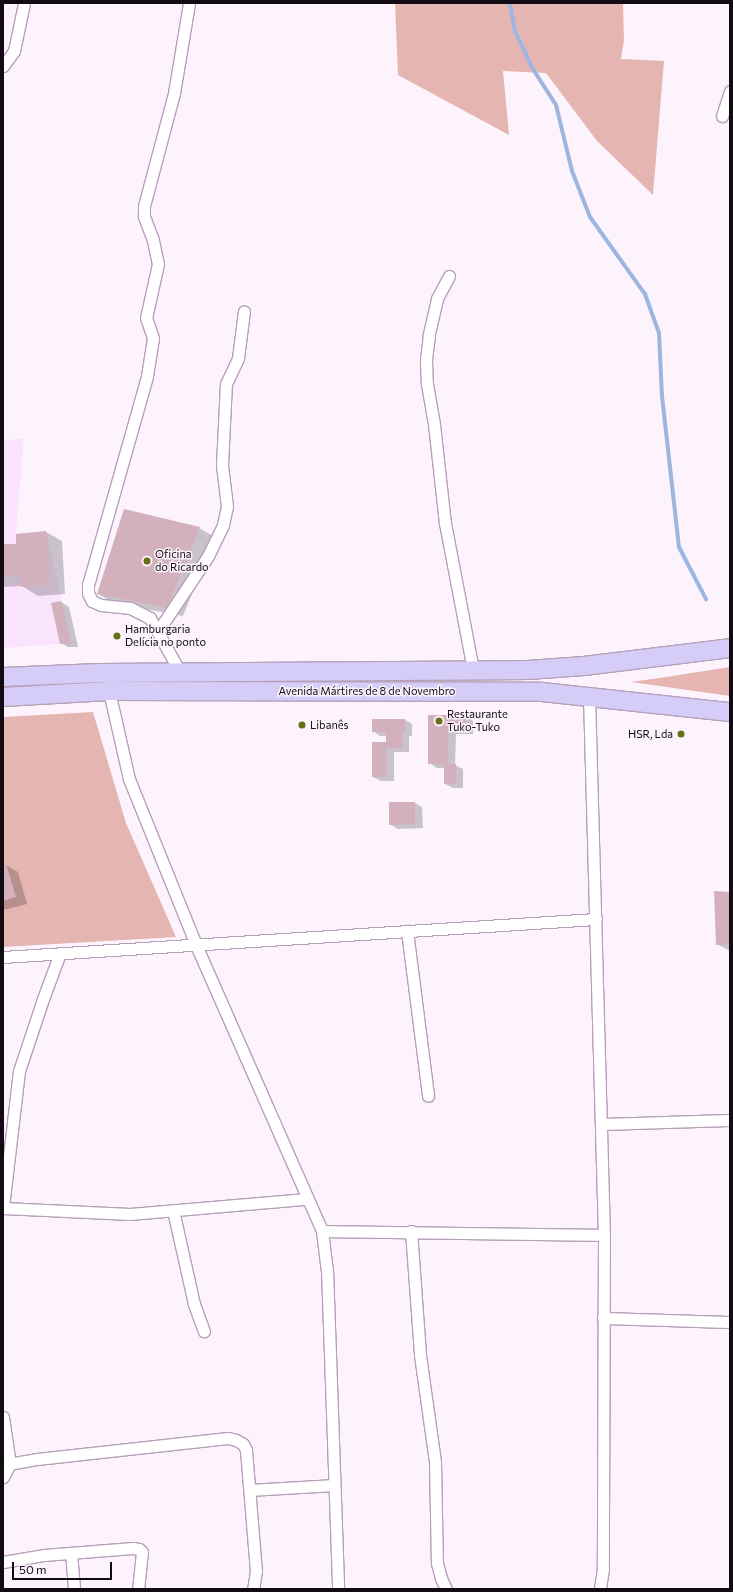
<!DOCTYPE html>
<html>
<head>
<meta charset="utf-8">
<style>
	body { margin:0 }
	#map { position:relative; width:733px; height:1592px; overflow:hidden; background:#fcf3fd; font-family:Commissioner,sans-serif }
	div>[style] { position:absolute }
	.built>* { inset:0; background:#fae4fd }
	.green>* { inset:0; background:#e5b5b1 }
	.shadow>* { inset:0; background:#0003 }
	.stream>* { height:4px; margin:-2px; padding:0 2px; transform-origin:2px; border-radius:2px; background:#9db5e1 }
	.building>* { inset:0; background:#d2b1bd }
	.roads { filter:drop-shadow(1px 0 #b6a0b8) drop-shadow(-1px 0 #b6a0b8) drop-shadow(0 1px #b6a0b8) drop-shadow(0 -1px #b6a0b8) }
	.street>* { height:11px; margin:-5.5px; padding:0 5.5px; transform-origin:5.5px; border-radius:5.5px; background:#fff }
	.primary>* { height:18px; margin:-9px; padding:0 9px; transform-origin:9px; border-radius:9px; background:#d5ccf8 }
	.dots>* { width:11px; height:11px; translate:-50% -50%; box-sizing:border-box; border:2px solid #fcf3fd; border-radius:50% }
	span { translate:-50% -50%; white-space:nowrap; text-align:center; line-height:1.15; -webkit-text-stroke:3px #fcf3fd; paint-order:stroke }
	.poi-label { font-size:11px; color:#130b13 }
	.left { translate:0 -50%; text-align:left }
	.right { translate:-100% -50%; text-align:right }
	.street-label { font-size:11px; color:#130b13 }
	.frame { position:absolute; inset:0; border:4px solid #130b13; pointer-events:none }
	.scale { position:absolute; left:12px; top:1562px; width:100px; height:18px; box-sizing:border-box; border:2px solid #130b13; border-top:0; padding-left:5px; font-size:12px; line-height:14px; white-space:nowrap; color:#130b13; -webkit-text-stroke:3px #fcf3fd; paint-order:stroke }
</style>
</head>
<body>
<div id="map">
	<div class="built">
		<i style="clip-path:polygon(24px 438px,16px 533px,46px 531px,71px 643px,3px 648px,3px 441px)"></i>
	</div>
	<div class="green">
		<i style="clip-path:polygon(395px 3px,623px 3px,624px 40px,621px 59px,664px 61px,653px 195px,597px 141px,546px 73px,503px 71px,509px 135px,398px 75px)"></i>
		<i style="clip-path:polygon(730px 667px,730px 696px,631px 682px,666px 677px)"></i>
		<i style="clip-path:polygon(93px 712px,126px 823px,176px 937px,3px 947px,3px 717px)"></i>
	</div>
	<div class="shadow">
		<i style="clip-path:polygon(199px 528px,215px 537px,183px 616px,114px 603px,98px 594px)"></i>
		<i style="clip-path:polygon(46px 532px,62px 541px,65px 594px,38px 596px,22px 586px,3px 587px,3px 545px,18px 544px,17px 535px)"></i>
		<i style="clip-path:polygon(61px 602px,69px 607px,78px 647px,68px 647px,61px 643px)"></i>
		<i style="clip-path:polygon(429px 716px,465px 716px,473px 721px,473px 734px,456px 734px,455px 765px,463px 769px,463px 788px,453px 788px,445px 784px,445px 768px,437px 768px,429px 763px)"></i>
		<i style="clip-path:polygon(405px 720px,412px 724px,412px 736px,409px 736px,409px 752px,394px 752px,394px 781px,381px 781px,373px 777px,387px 743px,387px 736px,380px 736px,373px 731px)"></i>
		<i style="clip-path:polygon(415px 803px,422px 807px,423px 828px,398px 829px,390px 824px)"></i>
		<i style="clip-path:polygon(6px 865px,18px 872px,27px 904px,3px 910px,3px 866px)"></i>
		<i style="clip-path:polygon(730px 893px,730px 951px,717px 944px)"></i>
	</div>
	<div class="stream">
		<i style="left:510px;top:3px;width:28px;rotate:80deg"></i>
		<i style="left:515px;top:31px;width:38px;rotate:65deg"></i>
		<i style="left:531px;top:66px;width:46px;rotate:57.3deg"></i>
		<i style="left:556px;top:105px;width:68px;rotate:76.4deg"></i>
		<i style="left:572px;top:171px;width:49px;rotate:68.6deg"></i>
		<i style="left:590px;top:217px;width:95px;rotate:54.5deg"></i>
		<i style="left:645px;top:294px;width:41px;rotate:70.3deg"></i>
		<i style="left:659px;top:333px;width:63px;rotate:87.3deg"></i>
		<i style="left:662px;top:396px;width:152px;rotate:83.6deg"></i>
		<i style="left:679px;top:547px;width:59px;rotate:62.6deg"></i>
	</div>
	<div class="building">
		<i style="clip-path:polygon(124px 509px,200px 527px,167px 608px,97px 594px)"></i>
		<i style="clip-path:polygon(46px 531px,50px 585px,21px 587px,20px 576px,3px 577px,3px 544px,16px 544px,16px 534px)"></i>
		<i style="clip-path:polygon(61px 601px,71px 643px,60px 644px,51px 603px)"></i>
		<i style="clip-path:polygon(428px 715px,465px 715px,466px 730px,448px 730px,448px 764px,456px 764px,456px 784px,444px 784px,444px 764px,428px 764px)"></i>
		<i style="clip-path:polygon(372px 719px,405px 719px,405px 732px,402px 732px,402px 748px,386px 748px,386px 777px,372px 777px,372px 742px,386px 742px,386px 732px,372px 732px)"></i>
		<i style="clip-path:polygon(389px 802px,415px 802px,415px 824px,389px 825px)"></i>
		<i style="clip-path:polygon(6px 864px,16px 897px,3px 901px,3px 865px)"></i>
		<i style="clip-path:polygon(714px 891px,730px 892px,730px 944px,716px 945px)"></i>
	</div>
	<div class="roads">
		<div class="street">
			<i style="left:3px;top:66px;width:19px;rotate:-54deg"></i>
			<i style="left:14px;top:51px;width:49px;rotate:-78.2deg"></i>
			<i style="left:722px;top:116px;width:26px;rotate:-72deg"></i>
			<i style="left:449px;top:276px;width:26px;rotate:118deg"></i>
			<i style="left:437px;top:299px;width:37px;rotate:103deg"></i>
			<i style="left:429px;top:335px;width:25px;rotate:97deg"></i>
			<i style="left:426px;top:360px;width:24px;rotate:88deg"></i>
			<i style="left:427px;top:384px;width:41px;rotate:80.1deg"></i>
			<i style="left:434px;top:424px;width:100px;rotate:83.7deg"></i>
			<i style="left:445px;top:523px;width:150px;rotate:79.2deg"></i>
			<i style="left:158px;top:631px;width:90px;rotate:-56.3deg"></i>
			<i style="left:208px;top:556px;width:34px;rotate:-64deg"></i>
			<i style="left:223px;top:525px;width:19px;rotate:-78deg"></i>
			<i style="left:227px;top:506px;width:41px;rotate:-97deg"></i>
			<i style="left:222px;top:465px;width:81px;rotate:-87.2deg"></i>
			<i style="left:226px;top:384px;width:29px;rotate:-65deg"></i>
			<i style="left:238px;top:358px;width:47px;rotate:-82.7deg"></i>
			<i style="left:180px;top:672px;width:62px;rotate:-119.1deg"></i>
			<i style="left:150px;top:618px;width:22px;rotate:-153deg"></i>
			<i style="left:130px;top:608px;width:29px;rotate:-174deg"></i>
			<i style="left:101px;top:605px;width:10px;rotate:-156deg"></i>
			<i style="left:92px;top:601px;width:9px;rotate:-117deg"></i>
			<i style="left:88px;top:593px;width:8px;rotate:-90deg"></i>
			<i style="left:88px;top:585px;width:217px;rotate:-74.2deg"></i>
			<i style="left:147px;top:376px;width:38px;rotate:-81deg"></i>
			<i style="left:153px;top:338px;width:21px;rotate:-109deg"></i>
			<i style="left:146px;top:318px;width:55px;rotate:-77.5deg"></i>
			<i style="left:158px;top:264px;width:25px;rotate:-102deg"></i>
			<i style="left:153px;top:240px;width:26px;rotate:-111deg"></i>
			<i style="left:144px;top:216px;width:10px;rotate:-90deg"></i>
			<i style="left:144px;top:206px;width:117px;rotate:-75.1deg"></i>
			<i style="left:174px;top:93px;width:91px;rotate:-80.5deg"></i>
			<i style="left:109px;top:691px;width:90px;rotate:77.2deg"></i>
			<i style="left:129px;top:779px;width:179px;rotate:68deg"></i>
			<i style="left:196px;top:945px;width:313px;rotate:66.2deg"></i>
			<i style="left:322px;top:1231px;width:38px;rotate:83deg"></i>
			<i style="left:327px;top:1269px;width:320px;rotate:88deg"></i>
			<i style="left:589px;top:696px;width:539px;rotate:88.41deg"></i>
			<i style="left:604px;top:1235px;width:334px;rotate:90.2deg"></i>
			<i style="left:603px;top:1569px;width:20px;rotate:99deg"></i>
			<i style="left:407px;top:931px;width:166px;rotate:82.7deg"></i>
			<i style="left:60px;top:953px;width:49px;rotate:110.3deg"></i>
			<i style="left:43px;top:999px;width:76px;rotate:108.4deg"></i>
			<i style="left:19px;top:1071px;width:138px;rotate:96.7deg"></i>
			<i style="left:3px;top:1208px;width:127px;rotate:2.7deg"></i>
			<i style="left:130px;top:1214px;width:177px;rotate:-4.9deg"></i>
			<i style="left:3px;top:957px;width:594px;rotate:-3.67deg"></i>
			<i style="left:601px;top:1124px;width:129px;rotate:-1.8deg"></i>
			<i style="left:173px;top:1210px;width:96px;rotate:77.4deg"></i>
			<i style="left:194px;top:1304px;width:29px;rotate:70deg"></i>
			<i style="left:322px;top:1231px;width:282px;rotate:0.8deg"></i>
			<i style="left:411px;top:1231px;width:124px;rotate:85.8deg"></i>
			<i style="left:420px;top:1355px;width:108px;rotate:82deg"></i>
			<i style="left:435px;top:1462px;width:101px;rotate:88.9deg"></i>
			<i style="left:437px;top:1563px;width:16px;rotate:75deg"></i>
			<i style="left:441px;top:1578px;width:12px;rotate:66deg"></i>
			<i style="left:603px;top:1318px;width:127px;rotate:1.8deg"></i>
			<i style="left:3px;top:1417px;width:48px;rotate:81.5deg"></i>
			<i style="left:10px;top:1464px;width:15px;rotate:118deg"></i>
			<i style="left:3px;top:1465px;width:35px;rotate:-10deg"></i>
			<i style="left:37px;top:1459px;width:192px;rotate:-6.3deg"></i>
			<i style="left:228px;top:1438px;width:8px;rotate:14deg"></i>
			<i style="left:236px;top:1440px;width:8px;rotate:30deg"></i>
			<i style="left:243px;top:1444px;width:7px;rotate:63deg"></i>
			<i style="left:246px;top:1450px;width:121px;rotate:85.3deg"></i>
			<i style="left:256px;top:1571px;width:18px;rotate:99deg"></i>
			<i style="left:250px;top:1490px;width:84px;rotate:-3.4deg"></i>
			<i style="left:71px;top:1553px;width:36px;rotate:85deg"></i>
			<i style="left:3px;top:1562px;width:42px;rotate:-9.7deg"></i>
			<i style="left:44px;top:1555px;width:89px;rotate:-4.5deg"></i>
			<i style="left:133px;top:1548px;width:6px;rotate:9deg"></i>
			<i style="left:139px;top:1549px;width:4px;rotate:45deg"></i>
			<i style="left:142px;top:1552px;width:37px;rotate:96deg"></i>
		</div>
		<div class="primary">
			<i style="left:3px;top:677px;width:96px;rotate:-2.4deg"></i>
			<i style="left:99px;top:673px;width:429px;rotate:-0.4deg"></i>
			<i style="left:528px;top:670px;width:56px;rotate:-4.1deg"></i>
			<i style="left:584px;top:666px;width:147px;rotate:-7deg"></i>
			<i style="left:3px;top:697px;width:106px;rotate:-3.2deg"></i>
			<i style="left:109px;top:691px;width:433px;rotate:0.1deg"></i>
			<i style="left:542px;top:692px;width:189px;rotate:6.1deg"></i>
		</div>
	</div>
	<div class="dots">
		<i style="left:147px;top:561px;background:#677018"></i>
		<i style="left:117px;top:636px;background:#677018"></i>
		<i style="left:439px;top:721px;background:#677018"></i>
		<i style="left:302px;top:725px;background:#677018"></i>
		<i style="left:681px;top:734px;background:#677018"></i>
	</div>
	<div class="poi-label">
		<span class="left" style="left:155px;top:561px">Oficina<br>do Ricardo</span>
		<span class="left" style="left:125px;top:636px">Hamburgaria<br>Delícia no ponto</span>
		<span class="left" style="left:447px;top:721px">Restaurante<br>Tuko-Tuko</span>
		<span class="left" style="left:310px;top:725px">Libanês</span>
		<span class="right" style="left:673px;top:734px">HSR, Lda</span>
	</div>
	<div class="street-label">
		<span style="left:367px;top:691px">Avenida Mártires de 8 de Novembro</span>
	</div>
	<div class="frame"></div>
	<div class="scale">50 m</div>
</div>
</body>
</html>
